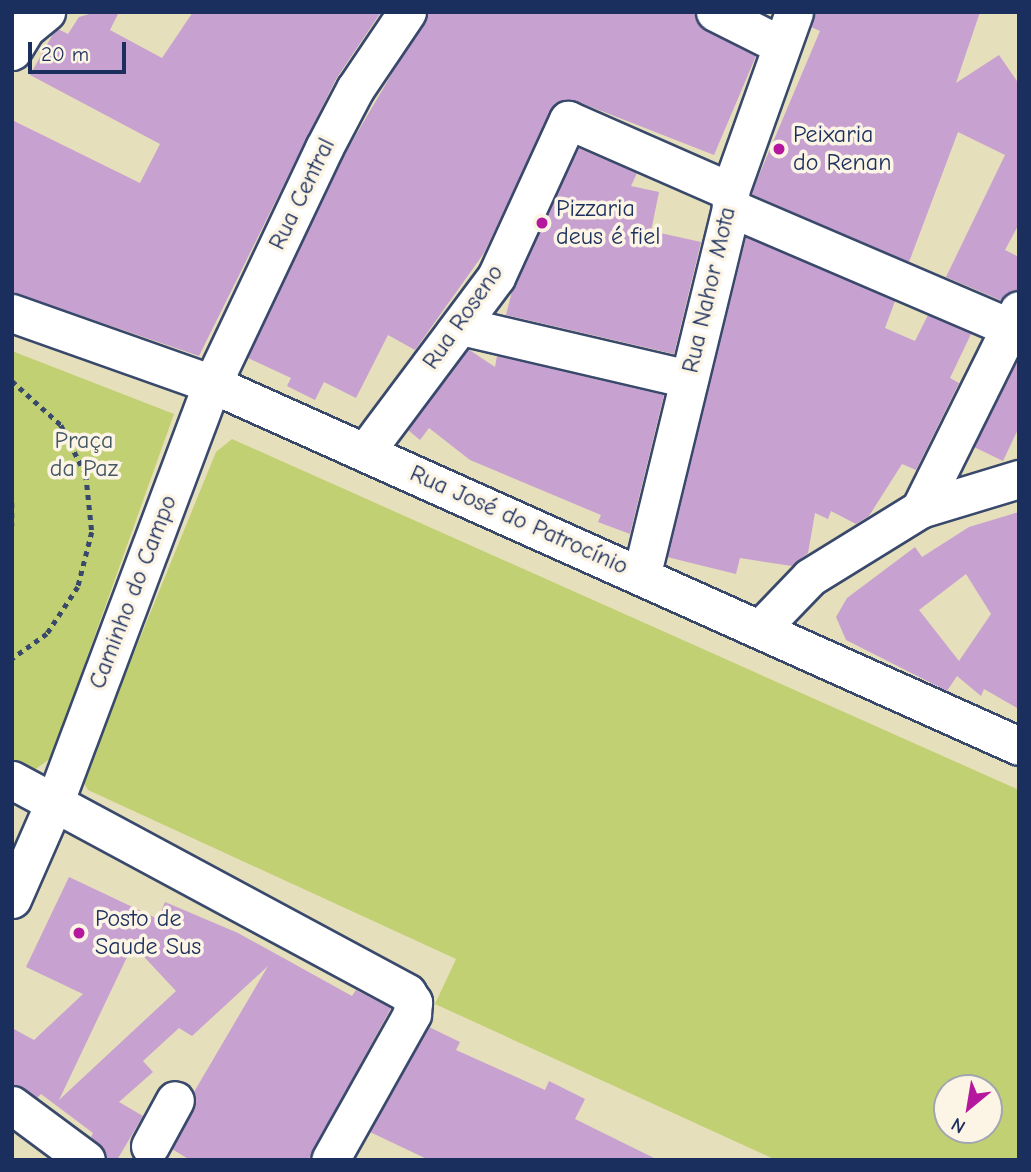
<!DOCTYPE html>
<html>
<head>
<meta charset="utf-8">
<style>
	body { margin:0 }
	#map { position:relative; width:1031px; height:1172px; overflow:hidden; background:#e6dfbb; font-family:"Comic Neue",sans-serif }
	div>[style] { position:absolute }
	.green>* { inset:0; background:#c1d072 }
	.building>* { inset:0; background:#c7a1d0 }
	.path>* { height:4.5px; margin-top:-2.25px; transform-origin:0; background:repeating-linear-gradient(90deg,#39496c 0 5px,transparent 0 10px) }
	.roads { filter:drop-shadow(2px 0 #39496c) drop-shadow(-2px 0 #39496c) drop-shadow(0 2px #39496c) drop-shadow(0 -2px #39496c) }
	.minor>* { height:37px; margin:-18.5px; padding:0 18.5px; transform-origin:18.5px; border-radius:18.5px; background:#fff }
	.dots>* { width:19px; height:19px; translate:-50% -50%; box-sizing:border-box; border:4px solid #fcf5e5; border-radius:50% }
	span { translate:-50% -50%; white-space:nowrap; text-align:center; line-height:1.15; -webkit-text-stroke:7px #fcf5e5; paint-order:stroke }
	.poi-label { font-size:24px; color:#1b2f5e }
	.left { translate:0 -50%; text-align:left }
	.street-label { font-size:24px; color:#1b2f5e }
	.park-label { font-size:24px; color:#445763 }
	.frame { position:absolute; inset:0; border:14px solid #1b2f5e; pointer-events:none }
	.north { position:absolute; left:933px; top:1074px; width:70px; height:70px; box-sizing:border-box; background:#fcf5e5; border:2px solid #a2a6af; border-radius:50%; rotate:210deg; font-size:19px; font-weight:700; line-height:28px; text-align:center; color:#1b2f5e }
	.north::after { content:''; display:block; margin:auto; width:24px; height:32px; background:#b5179e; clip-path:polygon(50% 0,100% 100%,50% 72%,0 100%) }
	.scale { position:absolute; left:28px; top:42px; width:98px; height:32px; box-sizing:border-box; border:4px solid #1b2f5e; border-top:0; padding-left:9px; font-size:21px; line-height:24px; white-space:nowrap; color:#1b2f5e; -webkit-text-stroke:5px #fcf5e5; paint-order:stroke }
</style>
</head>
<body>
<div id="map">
	<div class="green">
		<i style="clip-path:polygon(12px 351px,174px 414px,51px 758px,33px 771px,12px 761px)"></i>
		<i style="clip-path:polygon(evenodd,232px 439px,1019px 790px,1019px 1160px,776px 1160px,435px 1004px,456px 959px,88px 790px,82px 780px,216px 452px,232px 439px,947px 1088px,989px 1088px,989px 1130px,947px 1130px,947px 1088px)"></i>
	</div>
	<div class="building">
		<i style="clip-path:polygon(96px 12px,119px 12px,110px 30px,162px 58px,193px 12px,381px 12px,336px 79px,199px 356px,12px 292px,12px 120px,140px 183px,160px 144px,30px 75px,53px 34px,58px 29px,68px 34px,79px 17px)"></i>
		<i style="clip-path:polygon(428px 12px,694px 12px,705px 30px,756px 56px,714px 155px,576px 101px,555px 103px,484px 253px,415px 350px,388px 335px,356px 398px,324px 382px,315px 400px,287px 386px,291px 378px,248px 358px,343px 157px)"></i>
		<i style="clip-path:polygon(814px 12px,980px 12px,956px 83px,999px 55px,1019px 84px,1019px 224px,1005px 250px,1019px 257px,1019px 289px,1000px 300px,946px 277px,1005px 155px,958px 132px,909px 262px,751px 194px,820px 31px,811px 27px)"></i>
		<i style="clip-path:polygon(578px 148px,637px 173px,631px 186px,659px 192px,651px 231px,701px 242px,674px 354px,506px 315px,512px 291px)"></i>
		<i style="clip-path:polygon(746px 237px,895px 301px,885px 328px,915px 341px,928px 315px,971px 334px,950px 378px,959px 383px,916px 470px,902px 464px,869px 516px,856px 524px,831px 511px,828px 519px,815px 513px,808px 553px,792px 566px,740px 558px,736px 574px,667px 557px)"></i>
		<i style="clip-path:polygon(468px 349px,495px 367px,497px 356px,664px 395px,630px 534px,598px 522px,601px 515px,470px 460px,429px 428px,420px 440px,408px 430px)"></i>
		<i style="clip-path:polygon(1019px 358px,1019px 427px,1003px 461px,974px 447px)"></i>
		<i style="clip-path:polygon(evenodd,1019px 512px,1019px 709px,984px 689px,981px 696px,957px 676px,947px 691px,846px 640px,836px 617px,847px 598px,915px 547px,922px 557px,969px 527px,1019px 512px,966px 574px,991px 614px,959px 661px,919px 610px,966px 574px)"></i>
		<i style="clip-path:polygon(evenodd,69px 877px,158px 919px,165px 902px,238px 933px,352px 996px,356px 990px,391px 1008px,308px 1160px,190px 1160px,172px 1149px,194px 1109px,194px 1092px,268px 966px,192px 1036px,179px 1028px,143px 1061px,153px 1072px,119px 1102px,143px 1116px,117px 1160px,107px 1160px,105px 1151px,91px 1137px,93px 1133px,41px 1094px,37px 1098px,12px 1084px,12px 1028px,34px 1040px,83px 994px,26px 967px,69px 877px,133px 945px,176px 991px,59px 1100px,128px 955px,133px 945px)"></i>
		<i style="clip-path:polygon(429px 1027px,460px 1042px,456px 1050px,545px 1090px,549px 1081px,585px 1099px,575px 1119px,658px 1160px,429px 1160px,370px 1132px)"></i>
	</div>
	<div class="path">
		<i style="left:12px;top:381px;width:66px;rotate:41.9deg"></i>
		<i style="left:61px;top:425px;width:56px;rotate:63.4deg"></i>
		<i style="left:86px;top:475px;width:57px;rotate:84deg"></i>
		<i style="left:92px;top:532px;width:57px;rotate:104.3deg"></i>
		<i style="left:78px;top:587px;width:56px;rotate:123.4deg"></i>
		<i style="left:47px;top:634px;width:43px;rotate:144.5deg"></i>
		<i style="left:12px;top:503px;width:23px;rotate:90deg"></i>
	</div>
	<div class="roads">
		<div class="minor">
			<i style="left:715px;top:12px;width:74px;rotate:26.6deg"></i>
			<i style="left:12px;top:51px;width:27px;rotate:-59deg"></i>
			<i style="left:26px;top:28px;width:26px;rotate:-39deg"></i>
			<i style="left:731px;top:208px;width:302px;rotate:23.2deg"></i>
			<i style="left:12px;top:313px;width:212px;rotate:19.5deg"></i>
			<i style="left:212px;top:384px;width:884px;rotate:24.16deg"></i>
			<i style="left:461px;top:326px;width:234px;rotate:13.1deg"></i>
			<i style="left:365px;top:452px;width:219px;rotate:-53.2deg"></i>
			<i style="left:496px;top:277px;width:173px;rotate:-65.4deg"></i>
			<i style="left:568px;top:120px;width:177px;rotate:23.7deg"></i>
			<i style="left:920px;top:509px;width:222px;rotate:-63.6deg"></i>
			<i style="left:642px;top:573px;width:376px;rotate:-76.3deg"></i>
			<i style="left:731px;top:208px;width:17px;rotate:-93deg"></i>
			<i style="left:730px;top:191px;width:190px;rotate:-70.3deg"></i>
			<i style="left:760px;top:629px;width:72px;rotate:-46.1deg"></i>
			<i style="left:810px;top:577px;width:129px;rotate:-31.7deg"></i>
			<i style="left:920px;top:509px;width:103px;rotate:-16.9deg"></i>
			<i style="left:12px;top:780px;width:449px;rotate:28.3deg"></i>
			<i style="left:407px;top:993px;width:11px;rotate:56deg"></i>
			<i style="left:413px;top:1002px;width:12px;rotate:95deg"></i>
			<i style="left:412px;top:1014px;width:167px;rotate:119.3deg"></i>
			<i style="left:12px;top:899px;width:107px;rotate:-66.3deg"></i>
			<i style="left:55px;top:801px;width:446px;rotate:-69.4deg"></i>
			<i style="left:212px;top:384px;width:261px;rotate:-64.6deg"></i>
			<i style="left:324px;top:148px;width:67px;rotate:-62.3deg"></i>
			<i style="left:355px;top:89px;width:93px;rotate:-56deg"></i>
			<i style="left:12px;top:1105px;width:92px;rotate:36.6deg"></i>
			<i style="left:150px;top:1146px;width:52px;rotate:-61.5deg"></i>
		</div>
	</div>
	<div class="dots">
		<i style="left:779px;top:149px;background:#b5179e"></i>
		<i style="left:542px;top:223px;background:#b5179e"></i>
		<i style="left:79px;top:933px;background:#b5179e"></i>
	</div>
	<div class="poi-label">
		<span class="left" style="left:793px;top:149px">Peixaria<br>do Renan</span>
		<span class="left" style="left:556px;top:223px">Pizzaria<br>deus é fiel</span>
		<span class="left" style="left:95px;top:933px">Posto de<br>Saude Sus</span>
	</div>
	<div class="street-label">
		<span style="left:302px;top:194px;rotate:-64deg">Rua Central</span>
		<span style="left:709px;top:290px;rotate:-77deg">Rua Nahor Mota</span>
		<span style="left:463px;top:317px;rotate:-55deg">Rua Roseno</span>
		<span style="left:519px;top:520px;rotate:24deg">Rua José do Patrocínio</span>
		<span style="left:133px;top:592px;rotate:-69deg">Caminho do Campo</span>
	</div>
	<div class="park-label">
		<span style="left:84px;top:455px">Praça<br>da Paz</span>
	</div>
	<div class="frame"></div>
	<div class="north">N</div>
	<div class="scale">20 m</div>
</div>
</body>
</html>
